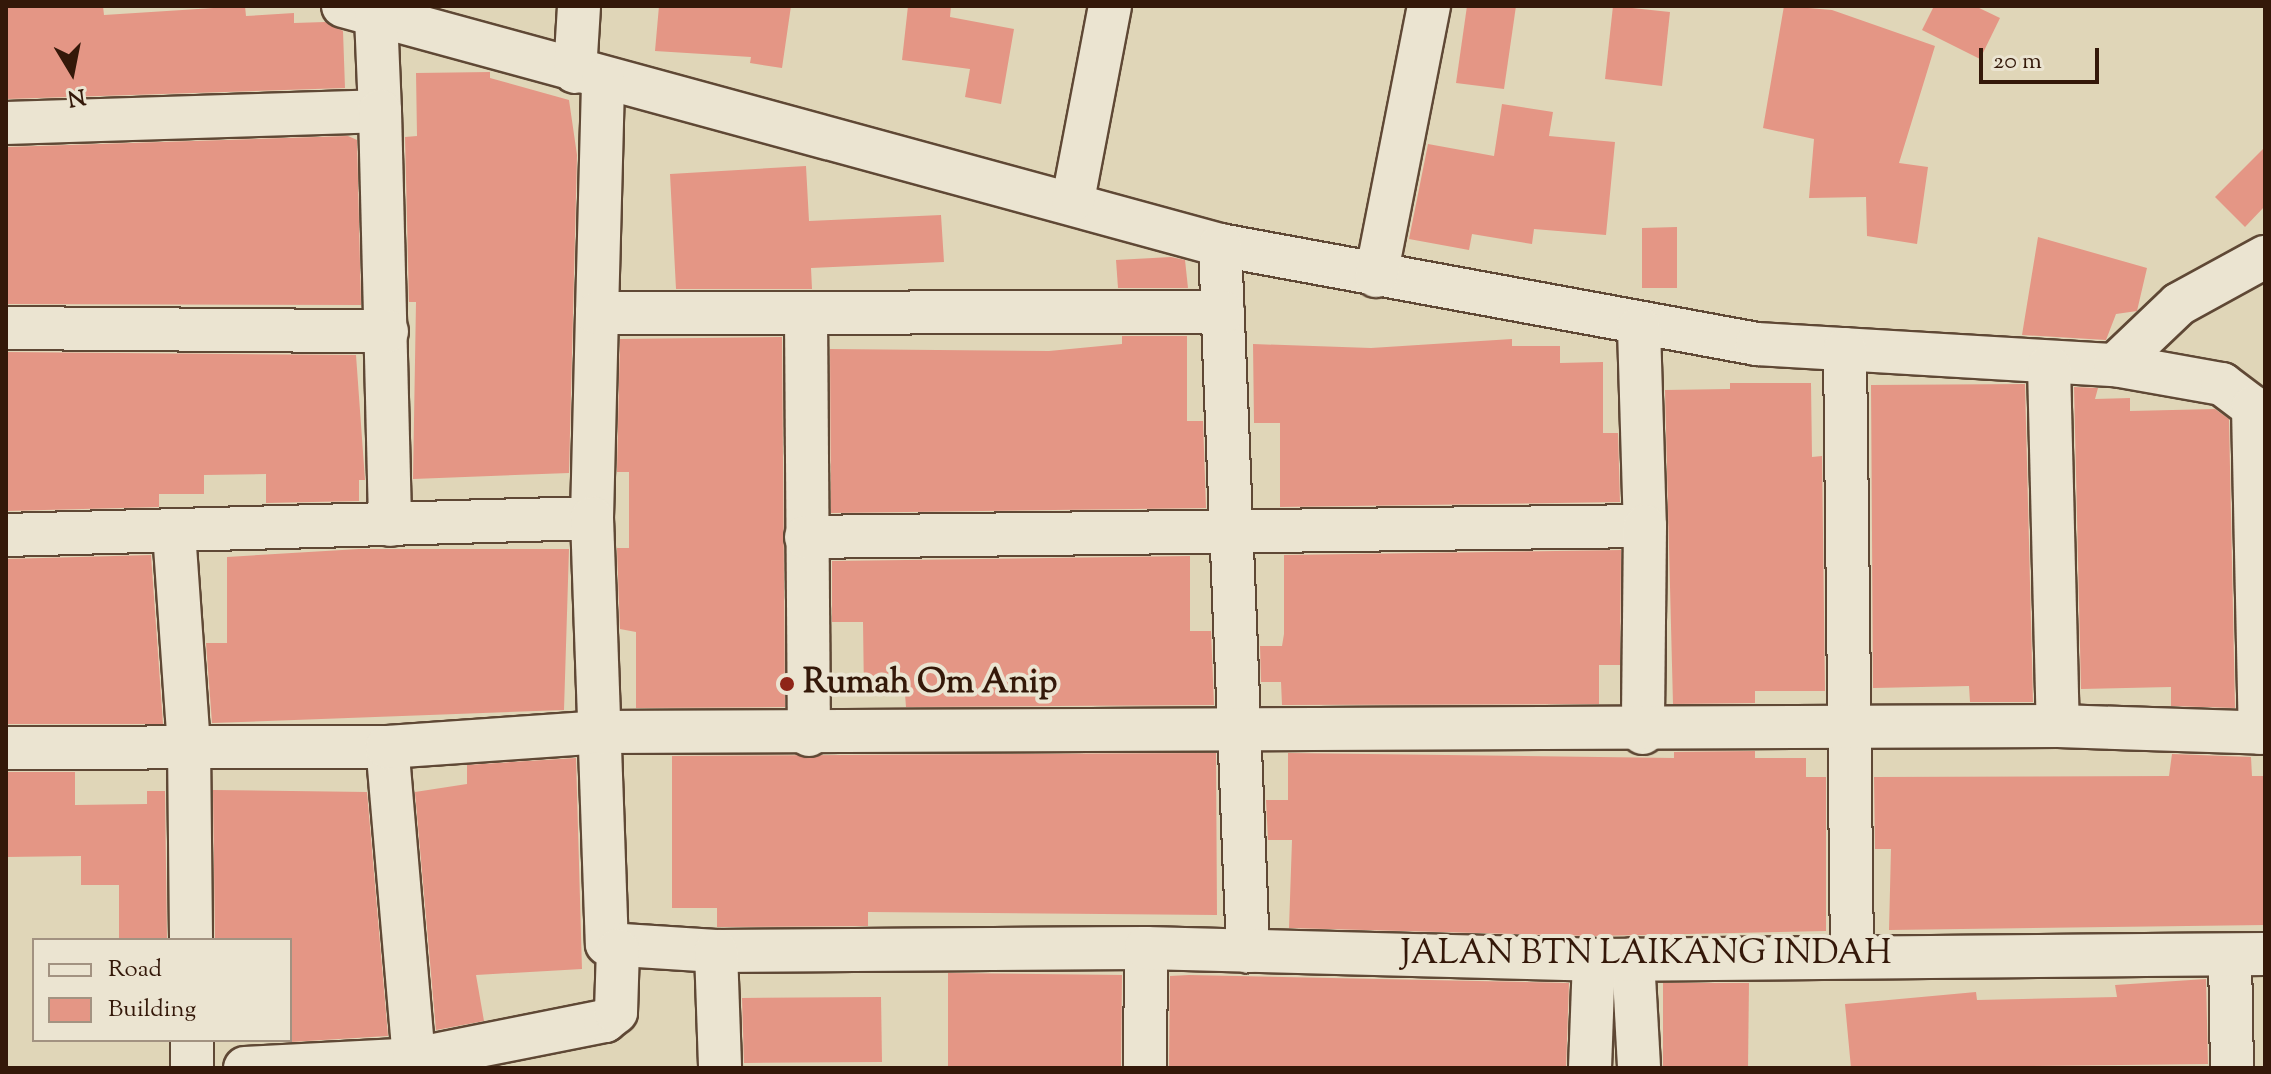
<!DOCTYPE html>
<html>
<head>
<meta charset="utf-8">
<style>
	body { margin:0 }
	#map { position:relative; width:2271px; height:1074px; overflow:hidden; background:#e0d6b8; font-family:"Sorts Mill Goudy",serif }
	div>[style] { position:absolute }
	.building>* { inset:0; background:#e49685 }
	.roads { filter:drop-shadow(2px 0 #5f4835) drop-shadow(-2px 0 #5f4835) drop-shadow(0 2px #5f4835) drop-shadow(0 -2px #5f4835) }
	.minor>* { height:42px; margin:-21px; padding:0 21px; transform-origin:21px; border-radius:21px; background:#ebe4d1 }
	.dots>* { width:22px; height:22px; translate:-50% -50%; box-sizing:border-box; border:4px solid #ebe4d1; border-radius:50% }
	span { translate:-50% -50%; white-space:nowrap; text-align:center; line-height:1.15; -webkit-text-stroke:8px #ebe4d1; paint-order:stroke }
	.poi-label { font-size:34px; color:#341809; font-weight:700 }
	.left { translate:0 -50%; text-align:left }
	.street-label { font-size:34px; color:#341809 }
	.frame { position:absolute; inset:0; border:8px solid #341809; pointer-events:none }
	.legend { position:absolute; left:32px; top:938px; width:260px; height:104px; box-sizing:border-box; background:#ebe4d1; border:2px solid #a29281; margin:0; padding:10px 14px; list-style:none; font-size:24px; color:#341809 }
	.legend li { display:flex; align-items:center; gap:16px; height:40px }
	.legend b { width:40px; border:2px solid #a29281 }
	.north { position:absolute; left:32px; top:32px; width:80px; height:80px; -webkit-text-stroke:6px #ebe4d1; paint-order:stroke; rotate:170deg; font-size:22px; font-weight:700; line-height:32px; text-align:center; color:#341809 }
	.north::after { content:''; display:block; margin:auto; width:28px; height:36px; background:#341809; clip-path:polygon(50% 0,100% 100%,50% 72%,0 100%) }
	.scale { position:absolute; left:1979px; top:48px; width:120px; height:36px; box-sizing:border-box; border:4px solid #341809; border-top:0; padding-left:10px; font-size:24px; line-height:28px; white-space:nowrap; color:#341809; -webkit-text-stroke:6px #ebe4d1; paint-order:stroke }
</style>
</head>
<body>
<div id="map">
	<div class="building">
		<i style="clip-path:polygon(6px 6px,103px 6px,104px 15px,245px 6px,246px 16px,294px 13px,294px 23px,325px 22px,343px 31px,345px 88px,6px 99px)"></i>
		<i style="clip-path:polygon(659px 6px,791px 6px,782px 68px,750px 63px,751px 57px,655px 51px)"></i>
		<i style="clip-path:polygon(908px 6px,951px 6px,950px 17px,1014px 29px,1001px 104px,965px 97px,970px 69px,902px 60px)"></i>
		<i style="clip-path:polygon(1467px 6px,1516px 6px,1504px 89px,1456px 83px)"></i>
		<i style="clip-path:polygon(1613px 6px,1670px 12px,1662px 86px,1605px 79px)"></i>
		<i style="clip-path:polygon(1784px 6px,1832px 10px,1935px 46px,1899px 163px,1928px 167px,1917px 244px,1867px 236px,1866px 197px,1809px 198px,1814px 139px,1763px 128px)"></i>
		<i style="clip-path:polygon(1934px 6px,1975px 6px,2000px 18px,1980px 59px,1922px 30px)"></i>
		<i style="clip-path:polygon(490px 72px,490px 78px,569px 100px,577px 155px,569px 473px,413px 479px,416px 302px,409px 302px,405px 137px,417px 136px,416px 73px)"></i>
		<i style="clip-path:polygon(1502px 104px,1553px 112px,1549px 136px,1615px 142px,1606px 235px,1534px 229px,1532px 244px,1472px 234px,1469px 250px,1409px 239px,1428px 144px,1494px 156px)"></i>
		<i style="clip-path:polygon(348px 136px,357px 140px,361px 305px,6px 304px,6px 147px)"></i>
		<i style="clip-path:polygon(2265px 147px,2265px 206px,2245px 227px,2215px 197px)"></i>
		<i style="clip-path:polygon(806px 166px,809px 221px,941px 215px,944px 262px,811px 268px,812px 289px,676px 289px,670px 174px)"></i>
		<i style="clip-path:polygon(1677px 227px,1677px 288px,1642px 288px,1642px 228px)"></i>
		<i style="clip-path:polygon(2038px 237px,2147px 268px,2137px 311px,2116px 314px,2106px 340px,2022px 335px)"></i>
		<i style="clip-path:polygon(1171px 257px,1185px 260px,1188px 288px,1118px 288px,1116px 260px)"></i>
		<i style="clip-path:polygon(1122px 336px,1187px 336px,1187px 421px,1203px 421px,1206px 508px,831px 513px,830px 349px,1049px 351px,1122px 344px)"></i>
		<i style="clip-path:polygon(782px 337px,785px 707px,636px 708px,636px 632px,620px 629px,617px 548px,629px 548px,629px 472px,617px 472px,620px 339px)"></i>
		<i style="clip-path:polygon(1512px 339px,1512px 346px,1560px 346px,1560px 363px,1603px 362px,1603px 433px,1618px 433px,1620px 502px,1280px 507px,1280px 423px,1254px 423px,1253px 344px,1371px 348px)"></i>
		<i style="clip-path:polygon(6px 352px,356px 355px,365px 480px,359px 480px,359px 501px,266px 503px,266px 474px,204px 475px,204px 494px,159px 494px,159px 507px,6px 511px)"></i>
		<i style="clip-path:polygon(1730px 383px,1811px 383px,1812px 457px,1822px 456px,1825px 691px,1755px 691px,1755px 703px,1673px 704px,1665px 390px,1730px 389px)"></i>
		<i style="clip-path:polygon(2025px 384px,2033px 702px,1970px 702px,1969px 686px,1873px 688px,1871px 385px)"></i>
		<i style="clip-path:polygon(2074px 387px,2098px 388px,2095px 399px,2130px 398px,2130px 411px,2215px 409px,2229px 419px,2235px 708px,2171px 706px,2171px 687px,2081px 689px)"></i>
		<i style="clip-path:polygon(359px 549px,569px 549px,564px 710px,212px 723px,206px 643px,227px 643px,227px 557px)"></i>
		<i style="clip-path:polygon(1621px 550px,1620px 665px,1599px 665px,1599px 704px,1282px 705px,1281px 682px,1261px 682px,1260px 646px,1282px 646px,1284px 634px,1284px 555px)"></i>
		<i style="clip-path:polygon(151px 555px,163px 724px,6px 724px,6px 559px)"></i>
		<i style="clip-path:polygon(1190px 556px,1190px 631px,1211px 631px,1214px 705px,906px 707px,905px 694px,864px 695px,863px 622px,832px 622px,832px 561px)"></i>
		<i style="clip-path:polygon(1755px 751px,1755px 758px,1806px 758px,1806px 777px,1826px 777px,1826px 931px,1594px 936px,1289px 928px,1292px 840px,1268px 840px,1266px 800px,1288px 800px,1288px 753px,1674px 758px,1674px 752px)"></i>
		<i style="clip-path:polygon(1216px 753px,1217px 915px,868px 912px,868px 926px,717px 927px,717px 908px,672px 908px,672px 756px)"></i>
		<i style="clip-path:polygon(2172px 754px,2251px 757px,2252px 776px,2265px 776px,2265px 925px,1889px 930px,1891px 849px,1875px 849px,1874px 777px,2169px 776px)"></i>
		<i style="clip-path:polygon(576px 758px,582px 969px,476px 975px,484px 1021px,436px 1030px,415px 792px,467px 784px,467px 765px)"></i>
		<i style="clip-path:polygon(6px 772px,75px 772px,75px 805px,147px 804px,147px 791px,165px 791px,167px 940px,119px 940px,119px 885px,81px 885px,81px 856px,6px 857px)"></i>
		<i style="clip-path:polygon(213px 790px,367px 792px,388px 1036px,290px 1042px,290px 940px,215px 940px)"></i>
		<i style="clip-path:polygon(948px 973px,1122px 975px,1121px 1068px,948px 1068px)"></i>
		<i style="clip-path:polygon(1189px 975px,1569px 983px,1566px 1068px,1169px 1068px,1170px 976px)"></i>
		<i style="clip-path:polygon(2206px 979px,2208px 1064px,1851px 1068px,1845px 1004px,1976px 992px,1977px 1000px,2117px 997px,2115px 985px)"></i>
		<i style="clip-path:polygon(1663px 983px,1749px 983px,1748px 1068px,1663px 1068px)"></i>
		<i style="clip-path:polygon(881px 997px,882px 1062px,744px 1063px,742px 998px)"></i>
	</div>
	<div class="roads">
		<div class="minor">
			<i style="left:343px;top:6px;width:909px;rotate:15.24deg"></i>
			<i style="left:1220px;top:245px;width:546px;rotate:10.45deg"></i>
			<i style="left:1757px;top:344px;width:359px;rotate:3.4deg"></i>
			<i style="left:2115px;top:365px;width:88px;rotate:-43.6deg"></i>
			<i style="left:2179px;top:304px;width:98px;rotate:-28.7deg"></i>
			<i style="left:376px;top:16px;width:95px;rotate:87.6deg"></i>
			<i style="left:575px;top:72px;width:66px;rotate:-86.5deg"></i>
			<i style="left:6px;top:123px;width:374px;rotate:-1.8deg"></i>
			<i style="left:380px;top:111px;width:414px;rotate:88.6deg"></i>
			<i style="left:1073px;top:200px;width:197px;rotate:-79.2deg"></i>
			<i style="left:1220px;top:245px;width:707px;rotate:87.73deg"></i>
			<i style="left:1376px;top:276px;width:275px;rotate:-78.9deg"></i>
			<i style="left:597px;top:313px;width:233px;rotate:-88.5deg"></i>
			<i style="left:806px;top:315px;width:420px;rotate:89.6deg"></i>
			<i style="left:6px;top:328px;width:381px;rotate:0.5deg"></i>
			<i style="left:1639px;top:328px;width:198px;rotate:88.3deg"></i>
			<i style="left:1845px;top:349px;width:604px;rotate:89.34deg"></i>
			<i style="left:2115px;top:365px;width:109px;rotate:10.1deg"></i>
			<i style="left:2222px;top:384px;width:39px;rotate:37deg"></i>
			<i style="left:2253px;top:407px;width:326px;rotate:88.8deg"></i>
			<i style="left:2049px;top:366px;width:360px;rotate:88.6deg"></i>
			<i style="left:592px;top:518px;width:205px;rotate:-88.6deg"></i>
			<i style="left:597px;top:313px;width:626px;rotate:-0.09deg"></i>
			<i style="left:174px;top:532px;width:214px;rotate:86deg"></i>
			<i style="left:189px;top:745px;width:195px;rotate:89.4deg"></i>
			<i style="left:6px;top:535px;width:586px;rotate:-1.66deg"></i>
			<i style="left:592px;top:518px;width:426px;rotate:88deg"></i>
			<i style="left:607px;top:944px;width:109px;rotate:3.7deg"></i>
			<i style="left:716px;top:951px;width:430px;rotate:-0.4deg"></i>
			<i style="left:806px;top:537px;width:839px;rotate:-0.75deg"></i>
			<i style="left:1645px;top:526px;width:207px;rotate:90.6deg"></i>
			<i style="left:6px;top:748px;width:381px;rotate:-0.2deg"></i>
			<i style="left:716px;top:951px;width:117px;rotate:88deg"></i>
			<i style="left:2230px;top:955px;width:113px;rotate:89deg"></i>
			<i style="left:1633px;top:959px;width:109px;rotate:86.8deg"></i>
			<i style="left:192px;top:1040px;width:28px;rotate:90deg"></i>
			<i style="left:414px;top:1059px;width:313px;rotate:-94.9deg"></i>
			<i style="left:387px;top:747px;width:213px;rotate:-4deg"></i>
			<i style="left:599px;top:732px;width:1459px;rotate:-0.24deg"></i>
			<i style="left:2058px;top:726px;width:207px;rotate:1.9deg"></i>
			<i style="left:245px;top:1068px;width:169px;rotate:-3deg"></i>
			<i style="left:414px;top:1059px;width:195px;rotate:-11.3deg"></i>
			<i style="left:605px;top:1021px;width:14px;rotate:-39deg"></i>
			<i style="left:616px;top:1012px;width:62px;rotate:-88.2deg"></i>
			<i style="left:1145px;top:1068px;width:120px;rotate:-89.5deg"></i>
			<i style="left:1146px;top:948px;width:448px;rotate:1.5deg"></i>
			<i style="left:1594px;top:960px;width:671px;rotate:-0.51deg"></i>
			<i style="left:1590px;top:1068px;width:108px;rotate:-87.9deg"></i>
		</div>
	</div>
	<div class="dots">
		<i style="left:787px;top:684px;background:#8f2418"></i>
	</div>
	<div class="poi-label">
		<span class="left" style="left:803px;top:684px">Rumah Om Anip</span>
	</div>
	<div class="street-label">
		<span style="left:1646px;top:955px">JALAN BTN LAIKANG INDAH</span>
	</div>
	<div class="frame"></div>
	<ul class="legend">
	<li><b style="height:10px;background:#ebe4d1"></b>Road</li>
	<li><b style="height:22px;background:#e49685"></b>Building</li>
	</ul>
	<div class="north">N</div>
	<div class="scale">20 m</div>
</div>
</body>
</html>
